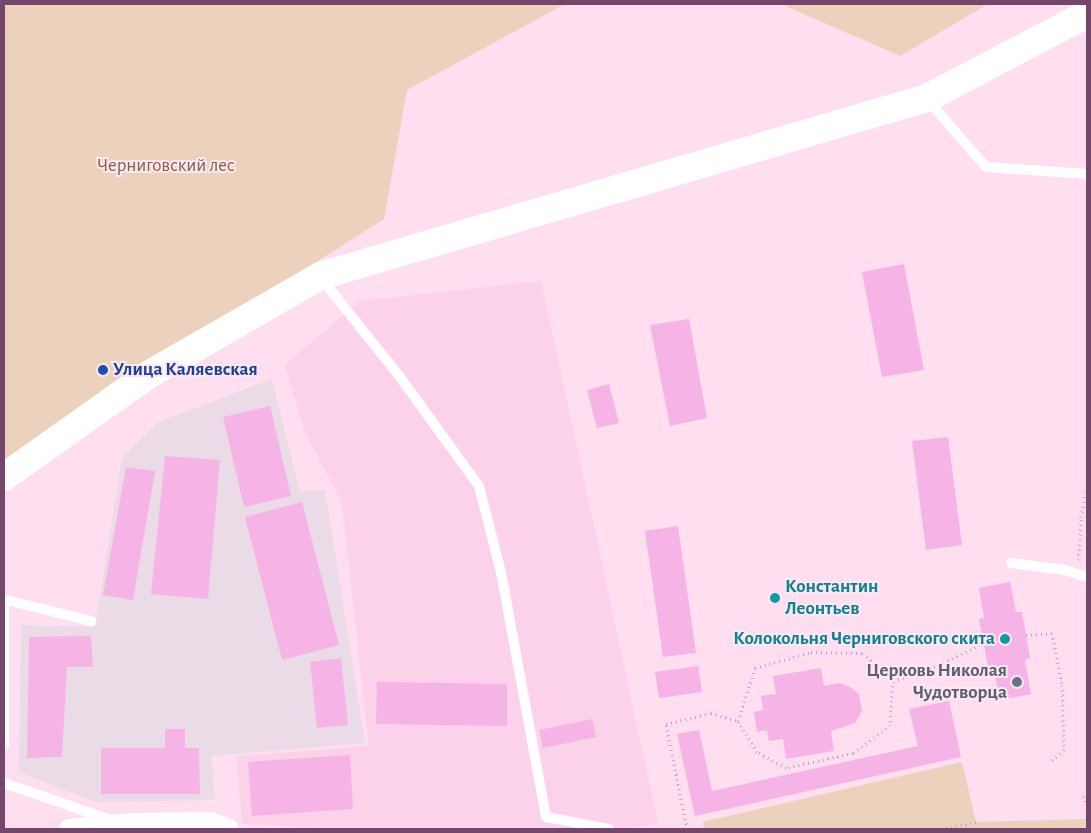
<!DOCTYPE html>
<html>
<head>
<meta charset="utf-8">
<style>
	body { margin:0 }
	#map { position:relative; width:1091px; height:833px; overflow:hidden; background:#fedeef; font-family:"Alegreya Sans",sans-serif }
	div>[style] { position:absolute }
	.residential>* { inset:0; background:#fbd2ea }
	.industrial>* { inset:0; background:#ebdbe6 }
	.green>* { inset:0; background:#ecd1bc }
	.building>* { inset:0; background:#f5b4e5 }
	.path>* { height:3px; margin-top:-1.5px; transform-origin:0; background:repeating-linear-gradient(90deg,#da97ca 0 1px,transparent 0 5px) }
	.lane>* { height:10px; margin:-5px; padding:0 5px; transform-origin:5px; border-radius:5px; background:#fff }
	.street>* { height:20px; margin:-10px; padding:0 10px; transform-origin:10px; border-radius:10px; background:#fff }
	.secondary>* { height:28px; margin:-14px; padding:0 14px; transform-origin:14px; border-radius:14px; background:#fff }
	.dots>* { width:14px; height:14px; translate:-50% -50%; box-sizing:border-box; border:2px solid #ffe6f4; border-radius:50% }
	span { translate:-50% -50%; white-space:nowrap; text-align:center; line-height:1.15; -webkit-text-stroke:4px #ffe6f4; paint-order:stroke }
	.park-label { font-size:19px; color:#82643f }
	.transit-label { font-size:19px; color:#164399; font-weight:700 }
	.left { translate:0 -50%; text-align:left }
	.culture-label { font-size:19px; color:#0d838f; font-weight:700 }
	.right { translate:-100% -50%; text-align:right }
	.worship-label { font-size:19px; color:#5b616d; font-weight:700 }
	.frame { position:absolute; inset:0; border:5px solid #75456b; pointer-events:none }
</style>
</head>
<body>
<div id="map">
	<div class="residential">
		<i style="clip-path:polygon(541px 281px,658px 824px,621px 829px,355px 829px,242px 824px,237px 756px,369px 746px,342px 502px,305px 432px,285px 365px,360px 301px)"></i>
	</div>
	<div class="industrial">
		<i style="clip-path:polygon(272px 379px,300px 491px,325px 490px,365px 743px,211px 756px,215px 800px,96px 802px,19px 772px,21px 625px,95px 627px,122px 458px,159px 422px)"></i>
	</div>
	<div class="green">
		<i style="clip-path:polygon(4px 4px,565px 4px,407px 90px,384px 219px,4px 460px)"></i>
		<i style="clip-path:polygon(781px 4px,988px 4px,900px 56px)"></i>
		<i style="clip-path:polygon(962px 762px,976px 822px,1087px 819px,1087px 829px,704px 829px,703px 822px)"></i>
	</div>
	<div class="building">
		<i style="clip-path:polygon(904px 264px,924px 370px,882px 377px,862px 272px)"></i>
		<i style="clip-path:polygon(689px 319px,707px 418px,670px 426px,650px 325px)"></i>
		<i style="clip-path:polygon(609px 384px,619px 423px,597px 428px,587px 390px)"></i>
		<i style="clip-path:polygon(270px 406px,291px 496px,244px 507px,223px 417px)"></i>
		<i style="clip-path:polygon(948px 437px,962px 545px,926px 550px,912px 441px)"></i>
		<i style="clip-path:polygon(165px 456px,220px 460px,208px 599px,151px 594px)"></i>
		<i style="clip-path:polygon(126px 467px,155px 471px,133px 600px,103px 595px)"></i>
		<i style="clip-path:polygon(302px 502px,339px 645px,282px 660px,245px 517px)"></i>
		<i style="clip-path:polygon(678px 526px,696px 653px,663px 657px,645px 531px)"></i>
		<i style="clip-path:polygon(1010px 582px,1016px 612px,1022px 612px,1030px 658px,1025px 660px,1031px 694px,1000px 700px,993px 665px,988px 667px,979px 619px,984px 618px,979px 588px)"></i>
		<i style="clip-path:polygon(91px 636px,93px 667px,67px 667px,62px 757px,27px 758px,29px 637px)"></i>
		<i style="clip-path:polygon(341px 658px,348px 725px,317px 728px,310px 662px)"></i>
		<i style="clip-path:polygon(698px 666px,702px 692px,659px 698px,655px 672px)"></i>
		<i style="clip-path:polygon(821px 668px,824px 686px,839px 683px,850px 687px,859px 694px,862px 711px,855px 723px,831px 731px,834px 751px,786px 759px,783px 739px,769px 741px,767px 730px,757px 732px,754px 712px,763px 710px,761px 696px,776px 694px,773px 676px)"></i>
		<i style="clip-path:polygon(377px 682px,507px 684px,507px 726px,376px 724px)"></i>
		<i style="clip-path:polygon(949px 701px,961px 757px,695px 816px,677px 734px,699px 730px,712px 791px,918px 746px,909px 709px)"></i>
		<i style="clip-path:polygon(592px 719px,596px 737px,543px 748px,539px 730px)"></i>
		<i style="clip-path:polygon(165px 729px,185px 729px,185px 748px,199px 748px,200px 794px,101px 794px,101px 748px,165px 748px)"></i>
		<i style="clip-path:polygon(350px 755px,353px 809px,252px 816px,248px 762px)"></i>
	</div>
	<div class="path">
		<i style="left:1079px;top:560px;width:43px;rotate:-87.3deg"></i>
		<i style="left:1081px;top:517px;width:29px;rotate:-78deg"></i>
		<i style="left:1026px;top:635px;width:26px;rotate:-4deg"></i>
		<i style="left:1052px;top:633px;width:53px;rotate:79.1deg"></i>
		<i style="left:1062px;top:685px;width:65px;rotate:88.2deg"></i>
		<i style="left:1064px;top:750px;width:16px;rotate:140deg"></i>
		<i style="left:893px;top:681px;width:44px;rotate:93.9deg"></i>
		<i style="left:890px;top:725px;width:46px;rotate:142.9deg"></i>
		<i style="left:853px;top:753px;width:69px;rotate:167.4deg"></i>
		<i style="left:786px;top:768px;width:33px;rotate:-151deg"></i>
		<i style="left:757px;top:752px;width:36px;rotate:-122deg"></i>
		<i style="left:738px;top:721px;width:56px;rotate:-72.2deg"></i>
		<i style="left:755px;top:668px;width:58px;rotate:-15.9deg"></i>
		<i style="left:811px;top:652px;width:52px;rotate:1.1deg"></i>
		<i style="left:863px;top:653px;width:41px;rotate:43deg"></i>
		<i style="left:893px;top:681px;width:43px;rotate:-18.9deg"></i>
		<i style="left:934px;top:667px;width:55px;rotate:-25.6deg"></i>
		<i style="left:1083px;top:796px;width:9px;rotate:63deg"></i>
		<i style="left:687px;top:829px;width:107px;rotate:-101.3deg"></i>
		<i style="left:666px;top:724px;width:46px;rotate:-13.7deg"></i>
		<i style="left:711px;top:713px;width:28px;rotate:17deg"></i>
		<i style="left:941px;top:829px;width:36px;rotate:-11deg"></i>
	</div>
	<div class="lane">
		<i style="left:927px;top:99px;width:90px;rotate:49.1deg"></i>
		<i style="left:986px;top:167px;width:101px;rotate:4deg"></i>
		<i style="left:320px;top:277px;width:128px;rotate:51.3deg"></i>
		<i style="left:400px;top:377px;width:135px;rotate:54.1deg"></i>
		<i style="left:479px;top:486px;width:89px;rotate:75.7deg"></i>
		<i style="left:501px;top:572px;width:249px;rotate:79.6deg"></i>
		<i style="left:546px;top:817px;width:64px;rotate:10.8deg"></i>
		<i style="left:1011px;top:563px;width:54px;rotate:7.4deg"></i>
		<i style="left:1065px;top:570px;width:23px;rotate:18deg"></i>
		<i style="left:4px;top:600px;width:145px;rotate:90deg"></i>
		<i style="left:6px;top:600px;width:88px;rotate:13.9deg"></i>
		<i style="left:4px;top:783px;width:113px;rotate:19.1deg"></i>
	</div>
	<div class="street">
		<i style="left:69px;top:829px;width:64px;rotate:-5.4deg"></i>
		<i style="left:133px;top:823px;width:78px;rotate:-0.7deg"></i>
		<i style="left:211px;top:822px;width:19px;rotate:21deg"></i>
	</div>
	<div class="secondary">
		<i style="left:4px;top:477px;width:176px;rotate:-35.3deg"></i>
		<i style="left:148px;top:375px;width:198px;rotate:-29.9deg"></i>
		<i style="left:320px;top:276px;width:633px;rotate:-16.34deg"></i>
		<i style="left:927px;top:98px;width:181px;rotate:-27.7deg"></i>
	</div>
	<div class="dots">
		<i style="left:103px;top:370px;background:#1a4fb4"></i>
		<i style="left:775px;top:598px;background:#0f9aa8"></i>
		<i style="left:1005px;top:639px;background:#0f9aa8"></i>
		<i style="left:1017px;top:682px;background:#6b7280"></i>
	</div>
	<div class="park-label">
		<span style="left:166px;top:166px">Черниговский лес</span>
	</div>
	<div class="transit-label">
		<span class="left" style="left:113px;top:370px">Улица Каляевская</span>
	</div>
	<div class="culture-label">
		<span class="left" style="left:785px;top:598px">Константин<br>Леонтьев</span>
		<span class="right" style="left:995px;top:639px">Колокольня Черниговского скита</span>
	</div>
	<div class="worship-label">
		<span class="right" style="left:1007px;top:682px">Церковь Николая<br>Чудотворца</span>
	</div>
	<div class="frame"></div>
</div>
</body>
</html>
